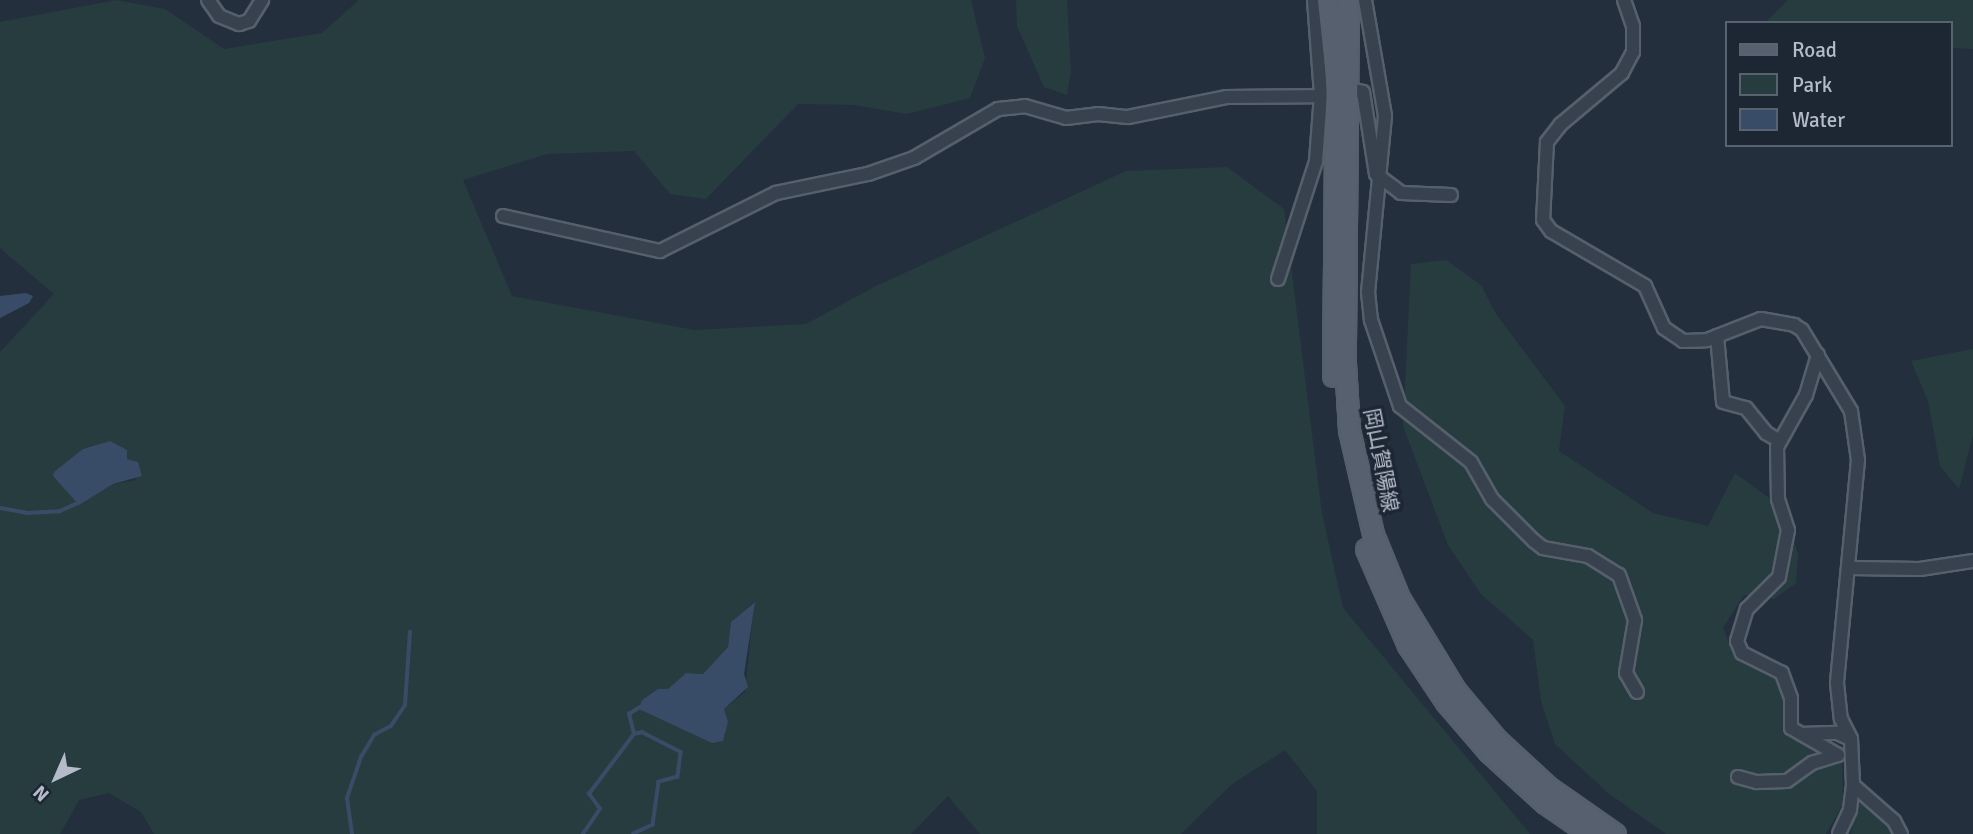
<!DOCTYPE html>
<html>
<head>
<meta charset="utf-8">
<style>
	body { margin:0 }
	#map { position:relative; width:1973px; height:834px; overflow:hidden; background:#242f3e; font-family:Signika,"Noto Sans JP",sans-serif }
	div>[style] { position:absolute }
	.green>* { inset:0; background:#263c3f }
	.water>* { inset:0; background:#394c67 }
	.stream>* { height:3.5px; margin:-1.75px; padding:0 1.75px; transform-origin:1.75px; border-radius:1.75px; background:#394c67 }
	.roads { filter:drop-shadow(2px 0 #565f6c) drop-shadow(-2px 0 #565f6c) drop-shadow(0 2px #565f6c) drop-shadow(0 -2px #565f6c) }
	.street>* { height:12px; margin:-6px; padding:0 6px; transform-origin:6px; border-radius:6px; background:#38414e }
	.primary>* { height:19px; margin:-9.5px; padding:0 9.5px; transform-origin:9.5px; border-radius:9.5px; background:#56606e }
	span { translate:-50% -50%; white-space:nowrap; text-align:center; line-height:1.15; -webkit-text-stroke:7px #1d2633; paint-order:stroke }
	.street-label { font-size:21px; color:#b4bcc9 }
	.legend { position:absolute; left:1725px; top:21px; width:228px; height:126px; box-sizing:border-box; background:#1d2633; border:2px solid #59626f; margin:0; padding:9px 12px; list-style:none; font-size:21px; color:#b4bcc9 }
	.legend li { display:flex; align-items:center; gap:14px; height:35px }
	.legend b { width:35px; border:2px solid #59626f }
	.north { position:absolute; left:21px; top:743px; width:70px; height:70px; -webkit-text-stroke:5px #1d2633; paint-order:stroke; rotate:224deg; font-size:19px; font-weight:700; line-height:28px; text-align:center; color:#b4bcc9 }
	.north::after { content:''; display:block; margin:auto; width:24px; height:32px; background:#b4bcc9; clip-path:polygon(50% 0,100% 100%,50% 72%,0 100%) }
</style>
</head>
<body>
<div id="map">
	<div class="green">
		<i style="clip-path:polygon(evenodd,116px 0,165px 9px,224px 49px,322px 33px,359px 0,971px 0,985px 58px,970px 98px,907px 114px,854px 105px,798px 104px,706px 199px,670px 194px,634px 151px,547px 154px,463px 180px,512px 296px,695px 330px,806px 324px,874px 287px,1126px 171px,1227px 167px,1284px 209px,1322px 513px,1343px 608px,1530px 834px,1317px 834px,1317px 791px,1285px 750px,1231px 785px,1181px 834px,980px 834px,948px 796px,911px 834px,154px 834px,141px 812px,109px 793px,79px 800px,60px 834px,0 834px,0 352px,54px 294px,0 248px,0 22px,116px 0,110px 441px,131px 462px,136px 480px,113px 484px,79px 504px,83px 449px,110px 441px,116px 0,754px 602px,745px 692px,724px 709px,725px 737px,642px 700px,658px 689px,668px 689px,686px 673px,703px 674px,728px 647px,731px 622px,754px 602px)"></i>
		<i style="clip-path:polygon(1016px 0,1067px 0,1071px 71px,1067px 95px,1044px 87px,1017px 26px)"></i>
		<i style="clip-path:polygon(1788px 0,1973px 0,1973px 49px,1950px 48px,1950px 23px,1765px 23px)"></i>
		<i style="clip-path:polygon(1446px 260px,1481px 285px,1496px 314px,1565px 406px,1559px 451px,1653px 513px,1708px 526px,1735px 473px,1784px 509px,1798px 554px,1796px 583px,1774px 599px,1744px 595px,1723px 628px,1733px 652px,1765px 661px,1783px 680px,1791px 722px,1842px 751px,1843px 804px,1826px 834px,1666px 834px,1608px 793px,1555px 744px,1541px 701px,1533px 640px,1481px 594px,1448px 545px,1403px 426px,1411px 264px)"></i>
		<i style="clip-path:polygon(1973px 349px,1973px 435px,1959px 489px,1940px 466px,1928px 401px,1911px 361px)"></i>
		<i style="clip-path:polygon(1857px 793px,1891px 830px,1892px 834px,1851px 834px)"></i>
	</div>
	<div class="water">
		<i style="clip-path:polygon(26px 293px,33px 296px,29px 303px,0 318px,0 296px)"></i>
		<i style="clip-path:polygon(110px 441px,127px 450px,127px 459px,138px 462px,142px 476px,113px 484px,79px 505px,53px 476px,54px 472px,83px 449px)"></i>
		<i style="clip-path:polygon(755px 602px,744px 674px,748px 687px,724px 709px,728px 722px,723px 741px,712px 743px,639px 709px,642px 700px,658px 689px,668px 689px,686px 673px,703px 674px,728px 647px,731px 622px)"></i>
	</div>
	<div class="stream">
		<i style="left:0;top:508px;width:27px;rotate:10deg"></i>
		<i style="left:27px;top:513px;width:33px;rotate:-3deg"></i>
		<i style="left:60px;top:511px;width:22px;rotate:-24deg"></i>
		<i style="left:634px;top:734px;width:8px;rotate:-14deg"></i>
		<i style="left:642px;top:732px;width:44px;rotate:27.1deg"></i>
		<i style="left:681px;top:752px;width:25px;rotate:97deg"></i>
		<i style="left:678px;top:777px;width:20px;rotate:165deg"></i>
		<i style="left:659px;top:782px;width:43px;rotate:97.9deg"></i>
		<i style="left:653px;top:825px;width:21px;rotate:155deg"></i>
		<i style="left:352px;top:834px;width:36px;rotate:-98deg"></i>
		<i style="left:347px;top:798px;width:43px;rotate:-71.1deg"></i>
		<i style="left:361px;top:757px;width:26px;rotate:-59deg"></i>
		<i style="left:374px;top:735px;width:19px;rotate:-28deg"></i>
		<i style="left:391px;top:726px;width:25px;rotate:-56deg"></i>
		<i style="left:405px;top:705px;width:73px;rotate:-86.1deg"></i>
		<i style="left:583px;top:834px;width:30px;rotate:-56deg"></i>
		<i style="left:600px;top:809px;width:19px;rotate:-126deg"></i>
		<i style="left:589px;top:794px;width:75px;rotate:-53.1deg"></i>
		<i style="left:634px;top:734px;width:21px;rotate:-104deg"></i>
		<i style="left:629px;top:714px;width:13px;rotate:-32deg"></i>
	</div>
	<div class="roads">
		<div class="street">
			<i style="left:208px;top:0;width:19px;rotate:55deg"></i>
			<i style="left:219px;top:16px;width:22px;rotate:22deg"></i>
			<i style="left:239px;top:24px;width:10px;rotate:-17deg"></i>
			<i style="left:249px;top:21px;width:25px;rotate:-58deg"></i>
			<i style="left:1365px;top:0;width:118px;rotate:80.2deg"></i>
			<i style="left:1385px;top:116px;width:177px;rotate:95.5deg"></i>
			<i style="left:1368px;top:292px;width:28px;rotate:84deg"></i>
			<i style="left:1371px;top:320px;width:91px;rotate:71.4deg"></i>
			<i style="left:1400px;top:406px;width:90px;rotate:38.3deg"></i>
			<i style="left:1471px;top:462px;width:43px;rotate:60.4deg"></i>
			<i style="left:1492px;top:499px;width:59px;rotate:45deg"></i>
			<i style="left:1534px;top:541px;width:11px;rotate:38deg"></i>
			<i style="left:1543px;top:548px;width:46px;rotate:10.1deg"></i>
			<i style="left:1588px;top:556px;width:36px;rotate:32deg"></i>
			<i style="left:1619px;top:575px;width:48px;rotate:70.4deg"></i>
			<i style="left:1635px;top:620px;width:54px;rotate:99.6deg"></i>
			<i style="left:1626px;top:673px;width:22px;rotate:60deg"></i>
			<i style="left:1624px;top:0;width:28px;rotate:71deg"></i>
			<i style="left:1633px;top:26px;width:26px;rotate:90deg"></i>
			<i style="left:1633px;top:52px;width:24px;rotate:118deg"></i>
			<i style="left:1622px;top:73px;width:80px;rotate:140.1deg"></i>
			<i style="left:1561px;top:124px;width:23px;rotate:128deg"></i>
			<i style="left:1547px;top:142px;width:78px;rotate:92.9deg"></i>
			<i style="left:1543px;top:220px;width:14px;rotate:54deg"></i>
			<i style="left:1551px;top:231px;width:109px;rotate:30.3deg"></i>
			<i style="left:1645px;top:286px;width:46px;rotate:65.7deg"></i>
			<i style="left:1664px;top:328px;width:23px;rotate:34deg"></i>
			<i style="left:1683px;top:341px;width:24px;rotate:-2deg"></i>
			<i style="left:1707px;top:340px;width:58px;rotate:-21.3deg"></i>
			<i style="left:1761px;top:319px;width:34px;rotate:10deg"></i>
			<i style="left:1794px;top:325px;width:9px;rotate:32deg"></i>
			<i style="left:1802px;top:330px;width:95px;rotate:58.8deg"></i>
			<i style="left:1851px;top:411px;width:49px;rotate:81.9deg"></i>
			<i style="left:1858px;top:460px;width:224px;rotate:95.4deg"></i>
			<i style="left:1837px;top:683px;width:36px;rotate:84deg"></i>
			<i style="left:1841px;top:719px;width:22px;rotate:63deg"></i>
			<i style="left:1851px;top:739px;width:46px;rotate:87.5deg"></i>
			<i style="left:1853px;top:785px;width:25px;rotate:97deg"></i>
			<i style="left:1850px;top:810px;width:26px;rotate:115deg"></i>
			<i style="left:1349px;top:89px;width:14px;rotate:12deg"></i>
			<i style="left:1363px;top:92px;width:83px;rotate:81deg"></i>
			<i style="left:1376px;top:174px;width:31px;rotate:37deg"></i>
			<i style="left:1401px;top:193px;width:50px;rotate:2.3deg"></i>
			<i style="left:503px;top:216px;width:161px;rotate:12.6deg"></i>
			<i style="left:660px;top:251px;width:130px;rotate:-26.6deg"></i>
			<i style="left:776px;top:193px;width:94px;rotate:-11.7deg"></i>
			<i style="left:868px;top:174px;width:49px;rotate:-19.2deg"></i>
			<i style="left:914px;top:158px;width:97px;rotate:-30.3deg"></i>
			<i style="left:998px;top:109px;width:27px;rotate:-6deg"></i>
			<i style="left:1025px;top:106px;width:43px;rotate:16.3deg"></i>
			<i style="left:1066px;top:118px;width:32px;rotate:-7deg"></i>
			<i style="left:1098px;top:114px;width:30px;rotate:6deg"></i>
			<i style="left:1128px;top:117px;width:100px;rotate:-11.5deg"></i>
			<i style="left:1226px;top:97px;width:110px;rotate:-0.5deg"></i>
			<i style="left:1278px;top:279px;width:124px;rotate:-72.1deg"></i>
			<i style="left:1316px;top:161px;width:66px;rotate:-85.7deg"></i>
			<i style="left:1321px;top:95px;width:95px;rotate:-94.2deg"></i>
			<i style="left:1717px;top:336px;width:66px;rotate:84.8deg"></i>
			<i style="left:1723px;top:402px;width:24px;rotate:15deg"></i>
			<i style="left:1746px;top:408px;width:32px;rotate:51deg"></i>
			<i style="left:1766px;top:433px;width:16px;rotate:30deg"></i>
			<i style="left:1850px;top:568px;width:70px;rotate:0.8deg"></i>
			<i style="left:1920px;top:569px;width:54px;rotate:-8.6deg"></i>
			<i style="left:1802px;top:734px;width:35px;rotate:-2deg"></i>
			<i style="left:1837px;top:733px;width:15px;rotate:23deg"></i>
			<i style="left:1738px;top:777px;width:20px;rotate:15deg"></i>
			<i style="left:1757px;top:782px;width:30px;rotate:-2deg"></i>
			<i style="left:1787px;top:781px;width:31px;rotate:-36deg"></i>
			<i style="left:1812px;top:763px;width:27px;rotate:-17deg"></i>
			<i style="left:1838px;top:755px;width:54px;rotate:-150.1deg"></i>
			<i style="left:1791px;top:728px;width:30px;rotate:-90deg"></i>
			<i style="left:1791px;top:698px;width:27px;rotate:-110deg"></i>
			<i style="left:1782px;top:673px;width:45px;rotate:-153.4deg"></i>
			<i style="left:1742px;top:653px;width:13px;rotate:-113deg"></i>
			<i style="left:1737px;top:641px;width:34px;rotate:-73deg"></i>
			<i style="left:1747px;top:609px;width:45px;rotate:-45deg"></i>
			<i style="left:1779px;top:577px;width:48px;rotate:-79.2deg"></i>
			<i style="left:1788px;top:530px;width:33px;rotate:-108deg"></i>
			<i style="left:1778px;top:499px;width:52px;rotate:-91.1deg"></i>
			<i style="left:1777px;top:447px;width:60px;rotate:-60.9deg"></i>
			<i style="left:1806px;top:395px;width:42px;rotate:-73.3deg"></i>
			<i style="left:1853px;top:785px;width:55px;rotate:41.3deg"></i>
			<i style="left:1894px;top:821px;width:15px;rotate:62deg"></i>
		</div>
		<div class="primary">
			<i style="left:1327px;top:0;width:75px;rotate:83.9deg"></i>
			<i style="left:1348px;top:0;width:363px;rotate:90.5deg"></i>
			<i style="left:1345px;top:363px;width:67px;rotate:86.6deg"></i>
			<i style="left:1349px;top:430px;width:107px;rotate:77deg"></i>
			<i style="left:1373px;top:534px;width:69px;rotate:67.9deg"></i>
			<i style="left:1399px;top:598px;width:108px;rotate:58.7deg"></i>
			<i style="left:1455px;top:690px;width:65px;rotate:50deg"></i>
			<i style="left:1497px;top:740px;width:69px;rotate:42.7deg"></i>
			<i style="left:1548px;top:787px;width:82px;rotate:35deg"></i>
			<i style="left:1333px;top:376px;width:313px;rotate:-89.5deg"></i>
			<i style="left:1366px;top:549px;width:105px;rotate:66.4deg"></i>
			<i style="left:1408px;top:645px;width:69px;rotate:56.3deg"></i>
			<i style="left:1446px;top:702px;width:66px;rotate:49.3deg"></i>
			<i style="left:1489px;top:752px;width:76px;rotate:42.3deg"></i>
			<i style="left:1545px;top:803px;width:55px;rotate:34.6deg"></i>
		</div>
	</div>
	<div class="street-label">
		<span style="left:1381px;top:460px;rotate:79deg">岡山賀陽線</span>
	</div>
	<ul class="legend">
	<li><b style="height:9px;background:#56606e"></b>Road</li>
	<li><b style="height:19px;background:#263c3f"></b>Park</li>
	<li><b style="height:19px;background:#394c67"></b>Water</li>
	</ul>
	<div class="north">N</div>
</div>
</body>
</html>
